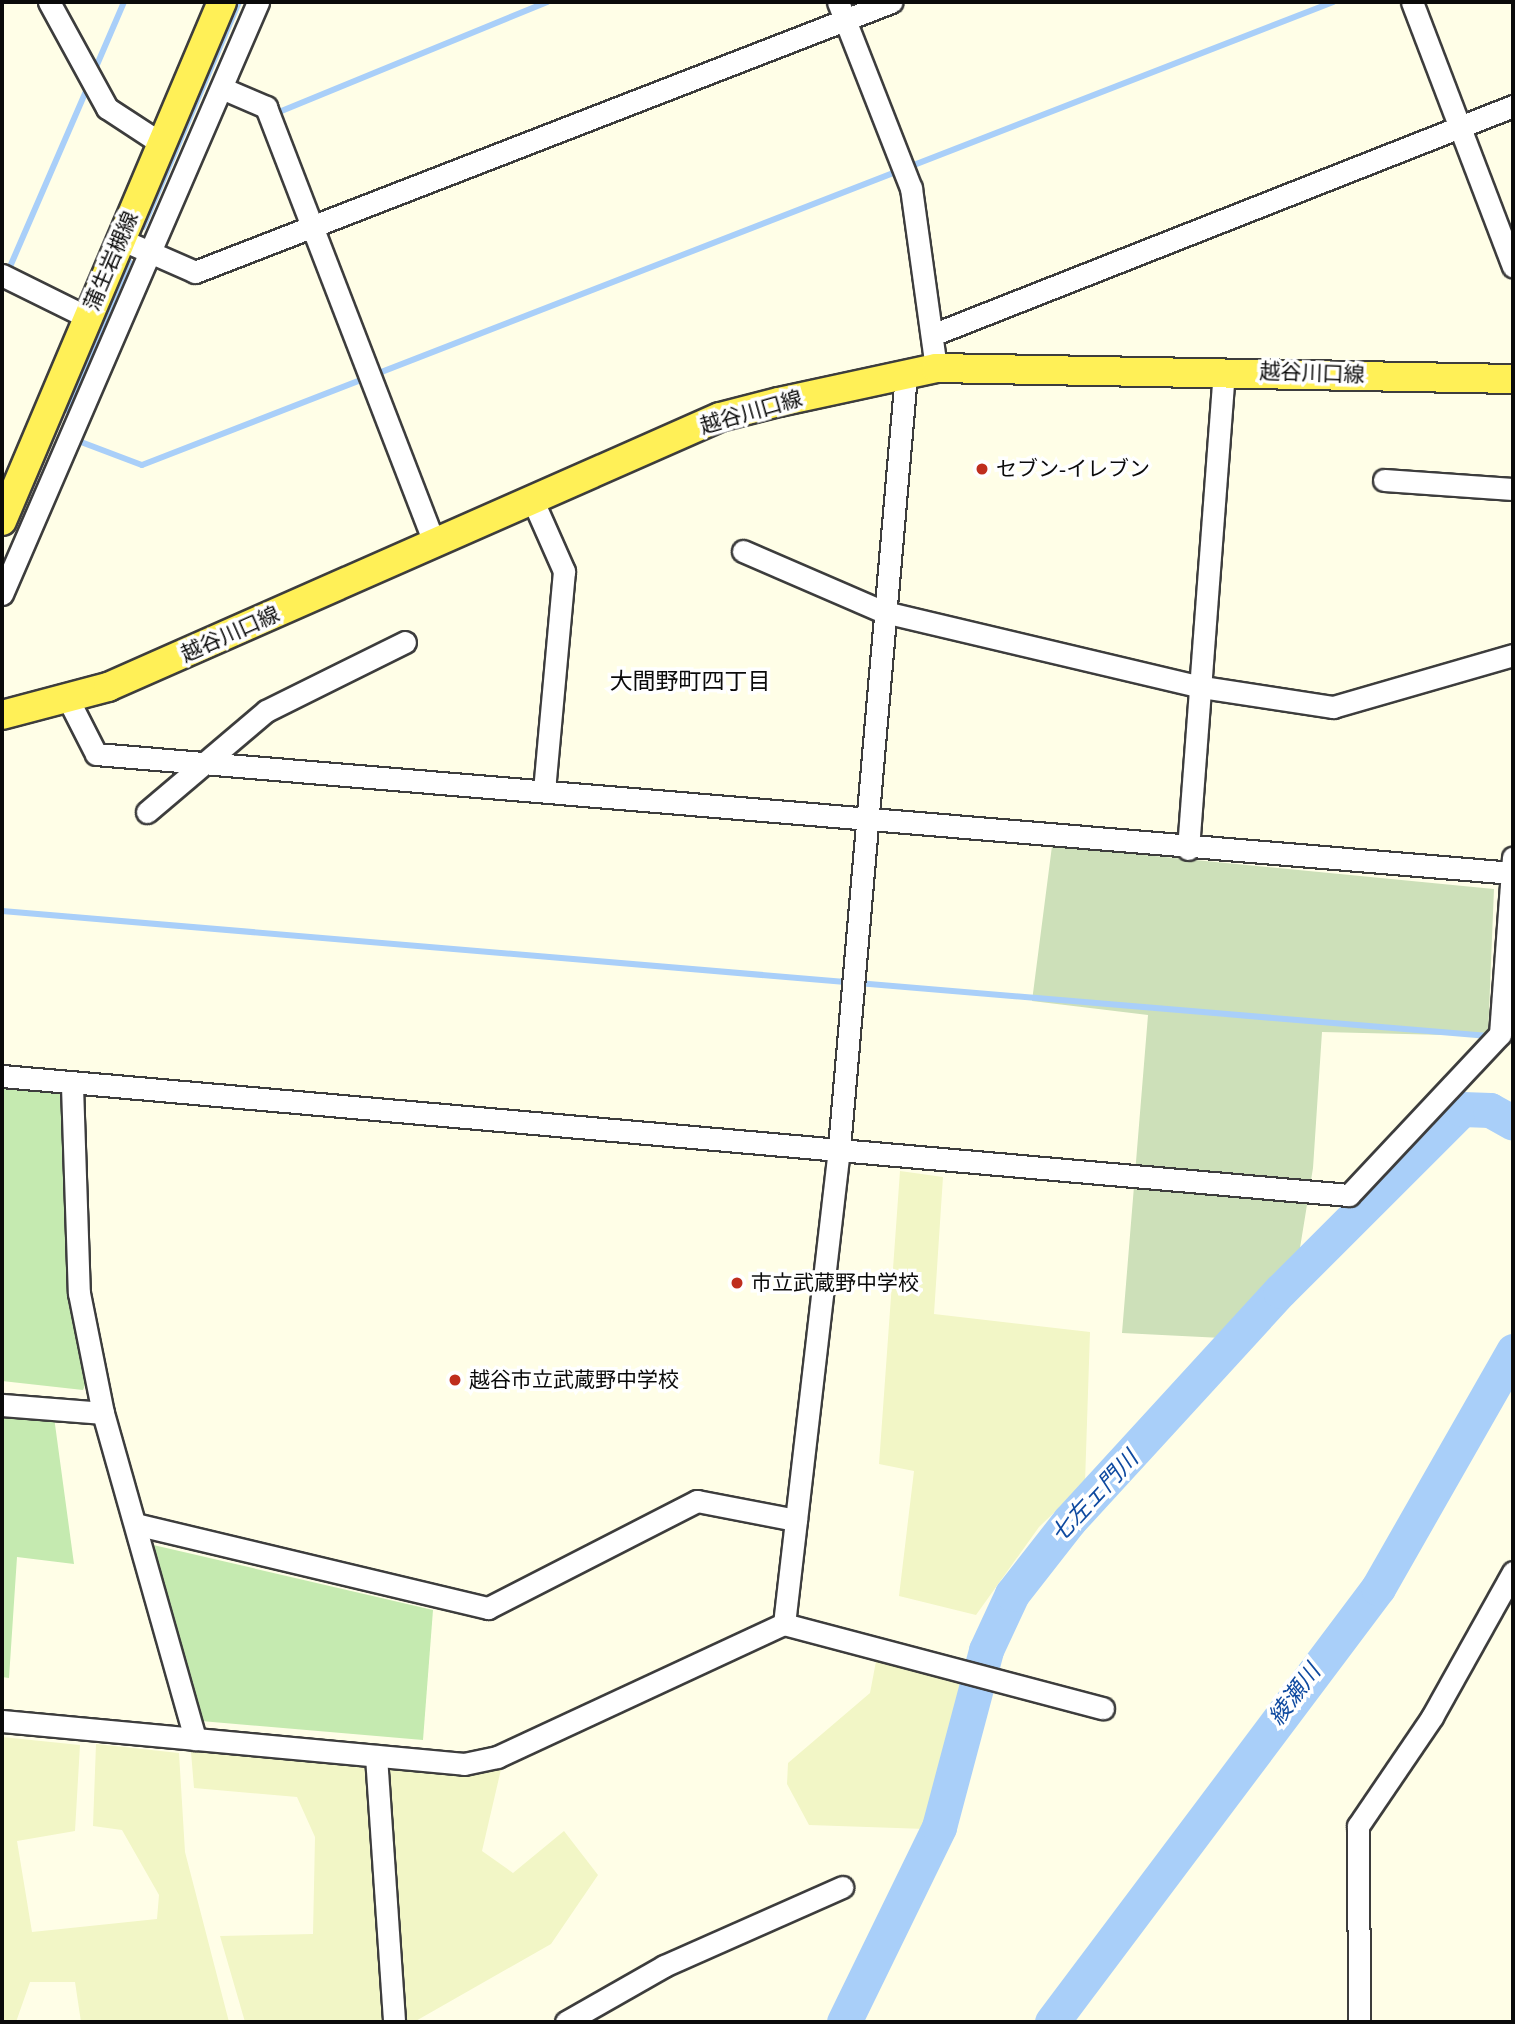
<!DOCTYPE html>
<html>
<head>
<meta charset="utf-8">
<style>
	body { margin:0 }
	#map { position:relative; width:1515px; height:2024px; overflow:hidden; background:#fffee7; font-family:"Times New Roman","Noto Sans JP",serif }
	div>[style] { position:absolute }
	.farmland>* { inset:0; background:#f2f6c6 }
	.green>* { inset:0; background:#c5eab0 }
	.cemetery>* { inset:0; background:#cde0b9 }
	.stream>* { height:6px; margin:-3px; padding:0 3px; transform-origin:3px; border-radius:3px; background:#a9cff9 }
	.river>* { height:35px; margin:-17.5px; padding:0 17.5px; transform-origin:17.5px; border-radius:17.5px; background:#a9cff9 }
	.roads { filter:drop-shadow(2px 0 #3d3d3d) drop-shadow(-2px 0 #3d3d3d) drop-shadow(0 2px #3d3d3d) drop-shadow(0 -2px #3d3d3d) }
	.minor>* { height:21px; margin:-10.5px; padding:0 10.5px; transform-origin:10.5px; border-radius:10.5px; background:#fff }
	.major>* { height:28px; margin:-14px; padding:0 14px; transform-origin:14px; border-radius:14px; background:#fff057 }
	.dots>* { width:19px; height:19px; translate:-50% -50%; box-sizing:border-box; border:4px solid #fff; border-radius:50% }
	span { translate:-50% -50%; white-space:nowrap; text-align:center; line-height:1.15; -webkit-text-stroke:7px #fff; paint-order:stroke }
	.street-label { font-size:21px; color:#0a0a0a }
	.poi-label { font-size:21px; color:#0a0a0a }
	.left { translate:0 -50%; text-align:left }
	.neighbourhood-label { font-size:23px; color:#0a0a0a }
	.water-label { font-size:23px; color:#0f4aa0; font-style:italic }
	.frame { position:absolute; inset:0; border:4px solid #0a0a0a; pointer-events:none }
</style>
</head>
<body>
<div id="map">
	<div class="farmland">
		<i style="clip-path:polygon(900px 1171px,943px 1177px,934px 1314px,1090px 1332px,1085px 1483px,1039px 1527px,976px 1615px,899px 1596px,914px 1471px,879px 1464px)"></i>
		<i style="clip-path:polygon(877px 1656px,961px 1680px,926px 1829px,809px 1825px,787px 1784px,788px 1763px,870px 1693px)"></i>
		<i style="clip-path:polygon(2px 1737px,80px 1745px,75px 1831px,17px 1841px,32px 1932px,157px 1919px,159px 1895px,122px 1830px,93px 1826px,96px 1744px,179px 1753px,185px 1852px,229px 2022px,81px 2022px,75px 1982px,30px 1982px,16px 2022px,2px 2022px)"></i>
		<i style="clip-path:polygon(191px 1752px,466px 1772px,502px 1765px,482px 1851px,513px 1873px,564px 1831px,598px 1875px,551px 1944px,414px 2022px,245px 2022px,220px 1936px,313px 1934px,315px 1837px,297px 1797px,194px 1788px)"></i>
	</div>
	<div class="green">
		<i style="clip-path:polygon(2px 1088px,65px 1094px,66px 1235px,90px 1373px,83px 1390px,2px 1381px)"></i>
		<i style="clip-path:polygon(2px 1414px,54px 1417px,74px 1564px,17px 1557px,9px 1678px,2px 1677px)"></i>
		<i style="clip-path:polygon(149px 1544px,433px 1610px,423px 1740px,201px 1721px)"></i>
	</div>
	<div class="cemetery">
		<i style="clip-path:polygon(1052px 846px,1494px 889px,1488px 1036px,1322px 1032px,1313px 1168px,1299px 1254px,1222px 1338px,1122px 1333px,1148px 1015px,1032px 1001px)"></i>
	</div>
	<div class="stream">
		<i style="left:93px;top:74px;width:78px;rotate:-66.7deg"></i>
		<i style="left:279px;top:112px;width:290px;rotate:-22.3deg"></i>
		<i style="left:143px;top:227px;width:245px;rotate:-66.9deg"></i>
		<i style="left:9px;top:269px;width:202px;rotate:-66.6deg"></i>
		<i style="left:67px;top:410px;width:161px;rotate:-67.4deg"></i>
		<i style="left:81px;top:442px;width:65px;rotate:20.7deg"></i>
		<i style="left:142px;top:465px;width:1278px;rotate:-21.24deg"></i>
		<i style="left:2px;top:911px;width:1492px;rotate:4.81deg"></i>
	</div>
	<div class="river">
		<i style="left:844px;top:2022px;width:217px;rotate:-64deg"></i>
		<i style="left:939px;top:1827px;width:183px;rotate:-75.1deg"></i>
		<i style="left:986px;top:1650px;width:62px;rotate:-65.1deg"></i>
		<i style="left:1012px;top:1594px;width:93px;rotate:-52deg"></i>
		<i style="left:1069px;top:1521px;width:312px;rotate:-47.5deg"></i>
		<i style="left:1280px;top:1291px;width:257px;rotate:-45deg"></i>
		<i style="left:1462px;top:1109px;width:28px;rotate:2deg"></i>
		<i style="left:1490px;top:1110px;width:26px;rotate:29deg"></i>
		<i style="left:1052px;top:2022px;width:543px;rotate:-53.09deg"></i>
		<i style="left:1378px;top:1588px;width:273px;rotate:-60.3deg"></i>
	</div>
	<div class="roads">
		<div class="minor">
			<i style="left:49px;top:2px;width:121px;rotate:61.3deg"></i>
			<i style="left:107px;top:108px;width:66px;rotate:33.2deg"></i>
			<i style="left:838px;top:2px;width:200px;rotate:68.6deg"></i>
			<i style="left:911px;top:188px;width:182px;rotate:82.1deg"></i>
			<i style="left:1412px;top:2px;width:283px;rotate:69.1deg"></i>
			<i style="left:224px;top:89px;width:46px;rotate:23.2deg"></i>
			<i style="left:266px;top:107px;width:466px;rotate:68.9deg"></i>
			<i style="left:120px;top:239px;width:82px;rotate:23.7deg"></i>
			<i style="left:195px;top:272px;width:747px;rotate:-21.2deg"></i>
			<i style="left:2px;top:275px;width:95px;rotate:26.3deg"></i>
			<i style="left:932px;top:335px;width:625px;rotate:-21.51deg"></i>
			<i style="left:1384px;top:480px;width:129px;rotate:4deg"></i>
			<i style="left:533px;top:501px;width:77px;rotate:66.1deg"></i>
			<i style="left:564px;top:571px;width:219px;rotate:95.2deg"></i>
			<i style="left:743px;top:551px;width:154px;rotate:23.4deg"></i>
			<i style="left:884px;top:612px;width:327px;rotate:13.3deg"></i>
			<i style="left:1202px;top:687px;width:133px;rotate:8.7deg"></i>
			<i style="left:1333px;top:707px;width:187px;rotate:-16.1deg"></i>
			<i style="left:2px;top:594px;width:645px;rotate:-66.61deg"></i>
			<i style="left:69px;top:701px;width:59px;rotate:63deg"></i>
			<i style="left:96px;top:754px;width:1422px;rotate:4.8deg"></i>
			<i style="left:147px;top:812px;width:156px;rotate:-40.3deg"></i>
			<i style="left:266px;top:711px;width:155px;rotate:-26.4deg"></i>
			<i style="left:1188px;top:849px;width:479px;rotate:-85.7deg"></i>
			<i style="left:2px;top:1076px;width:1352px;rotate:5.05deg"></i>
			<i style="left:1349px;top:1195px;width:221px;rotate:-46.8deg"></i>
			<i style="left:1500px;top:1034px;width:177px;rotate:-85.8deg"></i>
			<i style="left:72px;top:1086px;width:207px;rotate:88.1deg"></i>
			<i style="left:79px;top:1293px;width:122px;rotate:78.7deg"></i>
			<i style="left:103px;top:1413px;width:339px;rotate:74.2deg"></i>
			<i style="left:2px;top:1405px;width:101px;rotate:4.5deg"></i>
			<i style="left:135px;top:1524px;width:363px;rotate:13.4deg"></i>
			<i style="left:488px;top:1608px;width:235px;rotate:-27.1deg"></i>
			<i style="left:697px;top:1501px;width:101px;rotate:10.9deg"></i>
			<i style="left:784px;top:1624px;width:479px;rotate:-83.4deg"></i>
			<i style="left:839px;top:1148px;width:776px;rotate:-85.05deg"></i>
			<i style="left:2px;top:1721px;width:464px;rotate:5.3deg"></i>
			<i style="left:464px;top:1764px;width:34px;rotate:-12deg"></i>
			<i style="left:497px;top:1757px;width:316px;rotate:-24.9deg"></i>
			<i style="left:784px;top:1624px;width:330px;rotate:14.8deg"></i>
			<i style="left:376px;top:1756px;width:267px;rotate:86.1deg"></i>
			<i style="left:566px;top:2022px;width:113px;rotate:-29.7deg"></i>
			<i style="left:664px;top:1966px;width:195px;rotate:-23.9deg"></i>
			<i style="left:1359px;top:2022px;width:196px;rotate:-90.3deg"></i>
			<i style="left:1358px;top:1826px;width:132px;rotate:-55.8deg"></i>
			<i style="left:1432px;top:1717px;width:166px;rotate:-60.8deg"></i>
		</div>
		<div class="major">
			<i style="left:2px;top:521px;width:564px;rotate:-67.03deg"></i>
			<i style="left:2px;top:715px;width:110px;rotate:-14.8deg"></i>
			<i style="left:108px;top:687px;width:669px;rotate:-23.81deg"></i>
			<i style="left:720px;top:417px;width:61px;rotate:-14.3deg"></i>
			<i style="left:779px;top:402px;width:161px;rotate:-12.2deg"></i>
			<i style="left:936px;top:368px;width:577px;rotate:1.09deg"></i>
		</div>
	</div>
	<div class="dots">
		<i style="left:982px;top:469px;background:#bf2e1d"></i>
		<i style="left:737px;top:1283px;background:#bf2e1d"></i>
		<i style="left:455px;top:1380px;background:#bf2e1d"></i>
	</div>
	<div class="street-label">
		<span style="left:111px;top:261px;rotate:-67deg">蒲生岩槻線</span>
		<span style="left:1312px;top:373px;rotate:2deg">越谷川口線</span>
		<span style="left:751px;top:412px;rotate:-16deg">越谷川口線</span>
		<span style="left:230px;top:634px;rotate:-24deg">越谷川口線</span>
	</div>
	<div class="poi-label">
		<span class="left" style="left:996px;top:469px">セブン-イレブン</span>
		<span class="left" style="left:751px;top:1283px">市立武蔵野中学校</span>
		<span class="left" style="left:469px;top:1380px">越谷市立武蔵野中学校</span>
	</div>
	<div class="neighbourhood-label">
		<span style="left:690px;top:682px">大間野町四丁目</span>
	</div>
	<div class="water-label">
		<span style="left:1095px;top:1497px;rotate:-47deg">七左ェ門川</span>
		<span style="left:1295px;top:1695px;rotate:-53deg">綾瀬川</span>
	</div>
	<div class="frame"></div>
</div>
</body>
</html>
